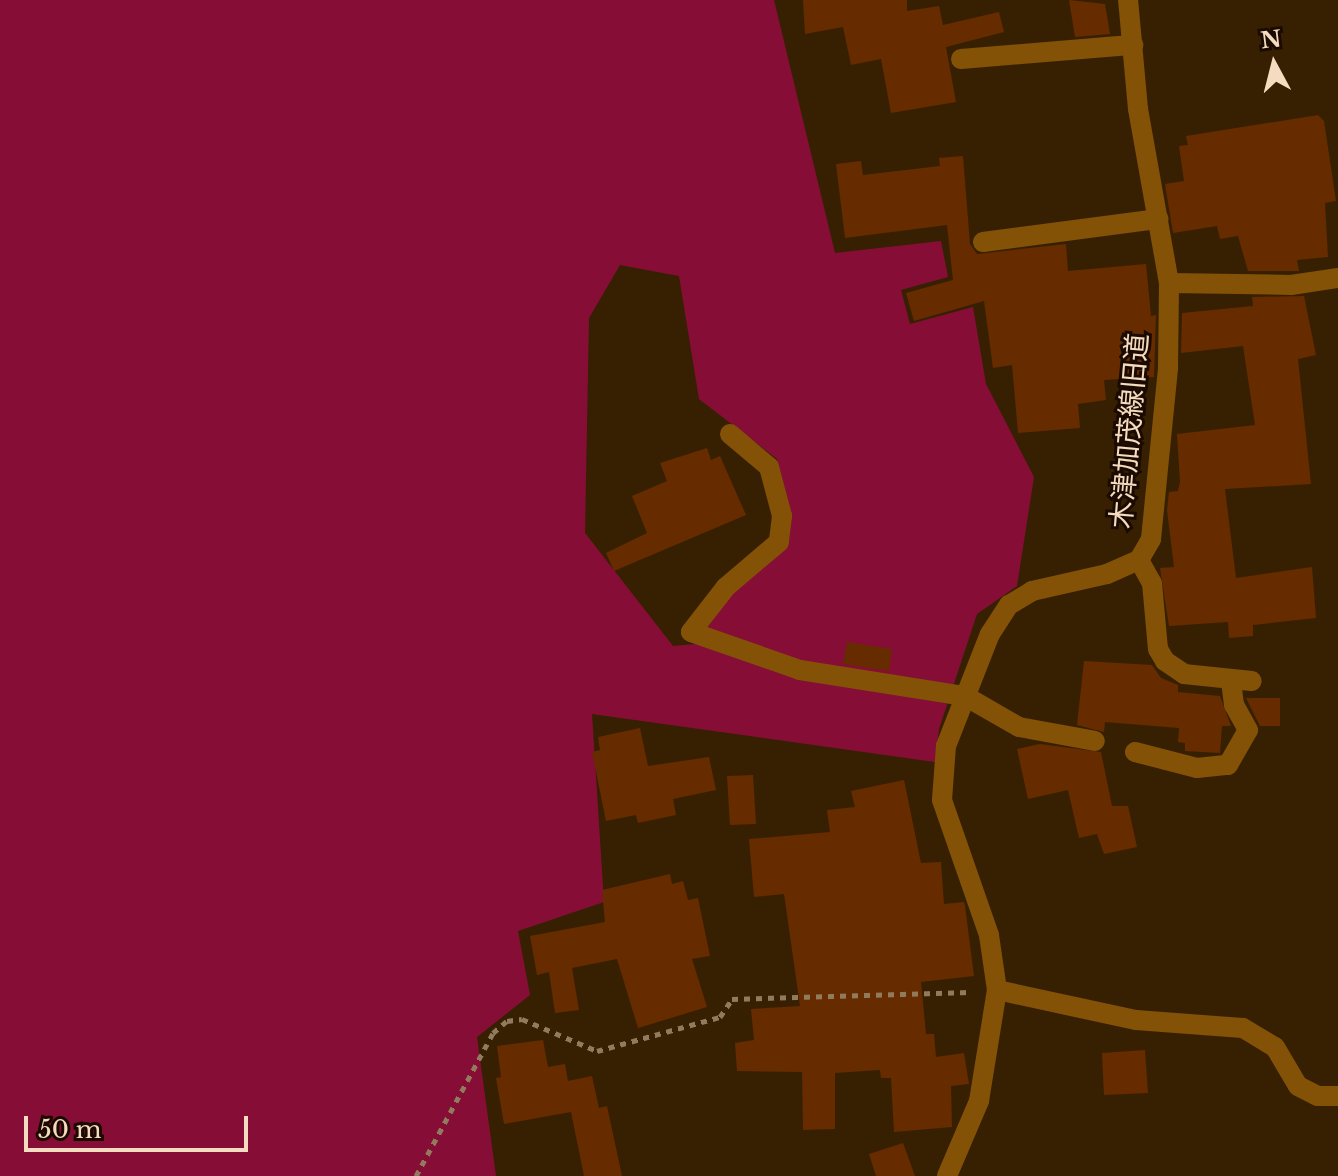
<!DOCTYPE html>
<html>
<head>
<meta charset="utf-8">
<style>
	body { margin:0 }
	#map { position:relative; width:1338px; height:1176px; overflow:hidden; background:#372002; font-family:"Libre Baskerville","Noto Sans JP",serif }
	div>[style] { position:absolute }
	.green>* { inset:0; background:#860e36 }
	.building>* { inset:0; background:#672b00 }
	.path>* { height:5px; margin-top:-2.5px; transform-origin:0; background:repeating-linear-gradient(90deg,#927a5d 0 6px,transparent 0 12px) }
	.minor>* { height:20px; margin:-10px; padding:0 10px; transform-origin:10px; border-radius:10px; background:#835207 }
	span { translate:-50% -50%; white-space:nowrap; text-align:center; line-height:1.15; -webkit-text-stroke:6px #1b0a00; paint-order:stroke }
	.street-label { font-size:28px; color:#f5dcc0 }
	.north { position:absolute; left:1234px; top:24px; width:80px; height:80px; -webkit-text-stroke:6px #1b0a00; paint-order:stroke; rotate:353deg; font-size:22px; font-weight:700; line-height:32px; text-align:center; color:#f5dcc0 }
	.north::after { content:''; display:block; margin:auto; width:28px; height:36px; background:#f5dcc0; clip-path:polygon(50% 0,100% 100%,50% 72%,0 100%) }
	.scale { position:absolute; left:24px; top:1116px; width:224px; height:36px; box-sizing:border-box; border:4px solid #f5dcc0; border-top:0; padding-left:10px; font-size:24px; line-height:28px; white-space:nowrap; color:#f5dcc0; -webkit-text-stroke:6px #1b0a00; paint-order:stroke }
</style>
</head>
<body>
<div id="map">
	<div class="green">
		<i style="clip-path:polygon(evenodd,0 0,774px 0,835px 253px,941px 241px,948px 277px,901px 290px,910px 324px,973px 307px,986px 384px,1034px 477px,1017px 586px,977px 614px,939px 729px,935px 762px,592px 714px,604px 902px,518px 931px,530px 995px,477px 1037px,496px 1176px,0 1176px,0 0,620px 265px,679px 276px,699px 399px,777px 459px,791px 513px,695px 644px,673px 646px,585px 533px,589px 318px,620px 265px)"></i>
	</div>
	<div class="building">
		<i style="clip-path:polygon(803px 0,907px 0,907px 11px,939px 6px,943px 25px,999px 12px,1004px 32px,946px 47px,956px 102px,891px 113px,881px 59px,851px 65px,843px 27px,805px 34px)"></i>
		<i style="clip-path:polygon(1069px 0,1105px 4px,1110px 34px,1075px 37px)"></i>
		<i style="clip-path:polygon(1318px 115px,1324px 121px,1336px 201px,1325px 203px,1328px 257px,1297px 260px,1299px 271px,1248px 271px,1238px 236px,1220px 239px,1217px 226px,1173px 233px,1165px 184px,1184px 181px,1179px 146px,1188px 145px,1186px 136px)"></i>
		<i style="clip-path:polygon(963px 156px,970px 244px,977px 254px,1066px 244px,1068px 271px,1146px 264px,1151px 316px,1156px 315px,1154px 377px,1104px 380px,1106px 400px,1078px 404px,1080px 428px,1018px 433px,1012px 365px,993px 368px,984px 301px,914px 321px,906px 293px,953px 280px,947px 225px,845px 238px,836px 164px,861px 161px,863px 175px,940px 166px,939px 158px)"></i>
		<i style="clip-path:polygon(1304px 296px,1316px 355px,1298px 359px,1311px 484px,1225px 489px,1236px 578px,1312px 567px,1316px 618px,1253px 625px,1253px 636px,1229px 638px,1228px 622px,1169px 626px,1160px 568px,1174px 567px,1167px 510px,1169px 492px,1178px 491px,1180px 482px,1177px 434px,1255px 425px,1243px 346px,1181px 353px,1182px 313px,1253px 306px,1252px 297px)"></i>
		<i style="clip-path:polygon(707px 448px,711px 460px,720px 456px,746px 515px,614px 571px,606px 553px,647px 533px,632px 496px,667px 481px,660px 463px)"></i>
		<i style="clip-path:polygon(847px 642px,892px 649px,889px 671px,843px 664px)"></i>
		<i style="clip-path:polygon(1084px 661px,1152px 665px,1161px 678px,1178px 685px,1178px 692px,1220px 696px,1231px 726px,1222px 726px,1220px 753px,1185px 751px,1185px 743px,1178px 742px,1179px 728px,1105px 722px,1104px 732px,1077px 725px)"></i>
		<i style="clip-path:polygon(1246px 698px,1280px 698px,1280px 726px,1260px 726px)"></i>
		<i style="clip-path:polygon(640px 728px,648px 766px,709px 757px,716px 790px,673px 799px,676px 815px,638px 823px,636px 815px,606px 821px,592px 752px,600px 750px,598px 737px)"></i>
		<i style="clip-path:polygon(1040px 744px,1101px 752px,1112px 806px,1128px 806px,1137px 847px,1104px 854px,1097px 834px,1079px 838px,1068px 790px,1028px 799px,1017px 749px)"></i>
		<i style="clip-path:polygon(753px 775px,756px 824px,730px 825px,727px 776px)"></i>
		<i style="clip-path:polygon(904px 780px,921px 863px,941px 862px,944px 904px,964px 902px,965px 906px,974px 976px,921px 982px,926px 1034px,934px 1034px,936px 1057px,964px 1053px,969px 1084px,951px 1086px,952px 1127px,894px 1132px,891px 1078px,881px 1078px,880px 1070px,835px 1073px,835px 1129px,803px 1130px,802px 1072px,737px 1071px,735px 1043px,754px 1040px,751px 1009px,800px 1006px,784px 894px,754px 897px,749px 839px,830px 832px,827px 810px,855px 807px,851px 791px)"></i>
		<i style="clip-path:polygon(670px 874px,672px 884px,683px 881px,688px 900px,698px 898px,710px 956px,692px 959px,707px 1007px,638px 1028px,617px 959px,572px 968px,579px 1010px,555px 1013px,549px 972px,537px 975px,530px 936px,605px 922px,602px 890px)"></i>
		<i style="clip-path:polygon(543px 1040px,548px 1067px,565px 1064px,568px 1081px,592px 1076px,599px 1108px,607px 1106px,622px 1176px,584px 1176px,571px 1112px,504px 1124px,496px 1078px,501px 1077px,497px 1046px)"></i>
		<i style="clip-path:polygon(1145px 1050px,1148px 1093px,1104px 1095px,1102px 1053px)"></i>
		<i style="clip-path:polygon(903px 1143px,915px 1176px,876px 1176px,869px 1154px)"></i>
	</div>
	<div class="path">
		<i style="left:416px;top:1176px;width:162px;rotate:-61.7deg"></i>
		<i style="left:493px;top:1033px;width:18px;rotate:-41deg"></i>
		<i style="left:507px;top:1021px;width:15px;rotate:-8deg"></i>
		<i style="left:522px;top:1019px;width:82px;rotate:23.1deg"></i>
		<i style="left:597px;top:1051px;width:128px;rotate:-15.5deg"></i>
		<i style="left:720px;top:1017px;width:22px;rotate:-56deg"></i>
		<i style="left:732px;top:999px;width:239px;rotate:-1.7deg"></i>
	</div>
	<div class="minor">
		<i style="left:961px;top:59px;width:173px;rotate:-4.7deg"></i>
		<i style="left:983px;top:242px;width:177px;rotate:-7.5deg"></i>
		<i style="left:1169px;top:283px;width:122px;rotate:0.9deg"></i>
		<i style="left:1291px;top:285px;width:48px;rotate:-8.5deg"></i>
		<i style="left:730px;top:434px;width:51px;rotate:40.2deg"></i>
		<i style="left:769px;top:467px;width:51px;rotate:75.1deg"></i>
		<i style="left:782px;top:516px;width:26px;rotate:97deg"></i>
		<i style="left:779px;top:542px;width:70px;rotate:139.7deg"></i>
		<i style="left:726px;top:587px;width:57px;rotate:127.9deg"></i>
		<i style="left:691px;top:632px;width:115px;rotate:19.2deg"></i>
		<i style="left:800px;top:670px;width:167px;rotate:9deg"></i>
		<i style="left:965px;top:696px;width:62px;rotate:29.9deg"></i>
		<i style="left:1019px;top:727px;width:77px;rotate:10.4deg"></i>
		<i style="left:1139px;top:560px;width:26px;rotate:61deg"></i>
		<i style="left:1152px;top:583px;width:66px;rotate:84.8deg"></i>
		<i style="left:1158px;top:649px;width:14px;rotate:60deg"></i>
		<i style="left:1165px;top:661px;width:23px;rotate:34deg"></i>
		<i style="left:1184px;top:674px;width:68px;rotate:5.9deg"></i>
		<i style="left:1135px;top:752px;width:64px;rotate:14.5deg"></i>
		<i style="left:1197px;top:768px;width:31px;rotate:-6deg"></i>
		<i style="left:1228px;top:765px;width:40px;rotate:-60.3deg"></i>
		<i style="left:1248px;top:730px;width:29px;rotate:-119deg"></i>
		<i style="left:1234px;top:705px;width:26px;rotate:-97deg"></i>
		<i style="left:997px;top:990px;width:142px;rotate:12.2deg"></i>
		<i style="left:1136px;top:1020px;width:107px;rotate:4.3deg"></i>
		<i style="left:1243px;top:1028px;width:37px;rotate:31deg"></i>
		<i style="left:1275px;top:1047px;width:45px;rotate:59.5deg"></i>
		<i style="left:1298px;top:1086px;width:22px;rotate:27deg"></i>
		<i style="left:1318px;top:1096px;width:20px"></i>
		<i style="left:947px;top:1176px;width:82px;rotate:-66.9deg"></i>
		<i style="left:979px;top:1101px;width:112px;rotate:-80.8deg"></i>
		<i style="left:997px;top:990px;width:56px;rotate:-98.3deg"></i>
		<i style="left:989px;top:935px;width:143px;rotate:-109.2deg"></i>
		<i style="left:942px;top:800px;width:54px;rotate:-85.8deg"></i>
		<i style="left:946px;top:746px;width:120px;rotate:-68.6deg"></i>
		<i style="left:990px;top:634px;width:35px;rotate:-57deg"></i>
		<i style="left:1009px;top:605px;width:27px;rotate:-31deg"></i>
		<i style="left:1032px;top:591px;width:77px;rotate:-12.8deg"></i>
		<i style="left:1107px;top:574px;width:35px;rotate:-24deg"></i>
		<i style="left:1139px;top:560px;width:24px;rotate:-60deg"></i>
		<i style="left:1151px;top:539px;width:172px;rotate:-84.3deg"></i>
		<i style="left:1168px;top:368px;width:85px;rotate:-89.3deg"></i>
		<i style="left:1169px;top:283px;width:177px;rotate:-100.1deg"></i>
		<i style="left:1138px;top:109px;width:109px;rotate:-95.2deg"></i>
	</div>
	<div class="street-label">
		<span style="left:1130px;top:431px;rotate:-85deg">木津加茂線旧道</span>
	</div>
	<div class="north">N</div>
	<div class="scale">50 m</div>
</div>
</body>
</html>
